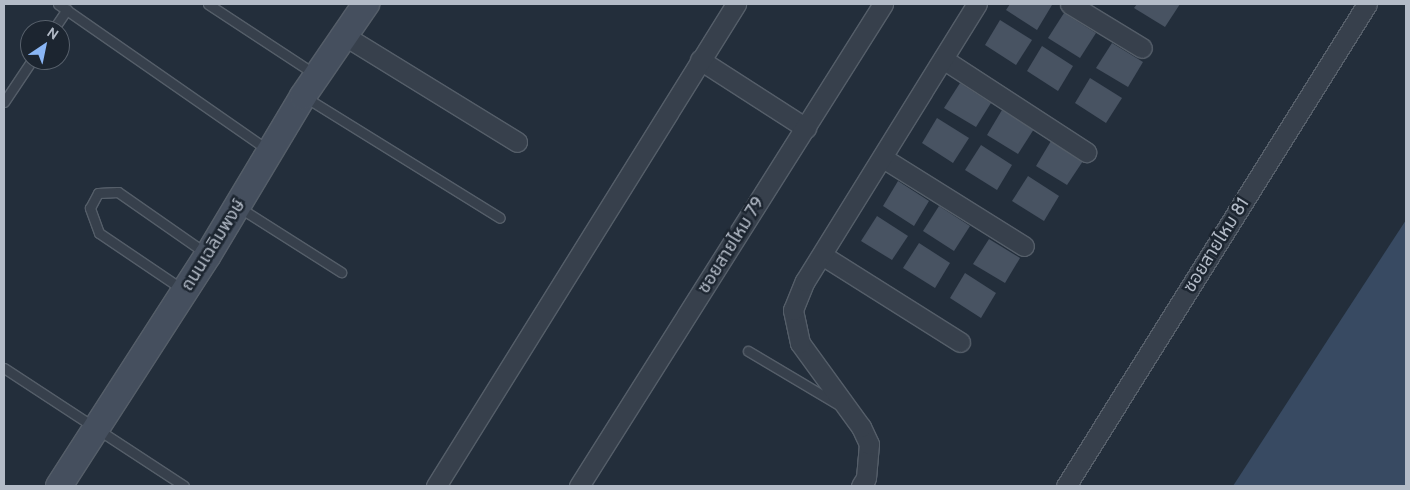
<!DOCTYPE html>
<html>
<head>
<meta charset="utf-8">
<style>
	body { margin:0 }
	#map { position:relative; width:1410px; height:490px; overflow:hidden; background:#232e3b; font-family:Cabin,"Noto Sans Thai",sans-serif }
	div>[style] { position:absolute }
	.water>* { inset:0; background:#384a62 }
	.building>* { inset:0; background:#485362 }
	.roads { filter:drop-shadow(1px 0 #555e69) drop-shadow(-1px 0 #555e69) drop-shadow(0 1px #555e69) drop-shadow(0 -1px #555e69) }
	.lane>* { height:9px; margin:-4.5px; padding:0 4.5px; transform-origin:4.5px; border-radius:4.5px; background:#37404c }
	.street>* { height:19px; margin:-9.5px; padding:0 9.5px; transform-origin:9.5px; border-radius:9.5px; background:#37404c }
	.secondary>* { height:26px; margin:-13px; padding:0 13px; transform-origin:13px; border-radius:13px; background:#454f5e }
	span { translate:-50% -50%; white-space:nowrap; text-align:center; line-height:1.15; -webkit-text-stroke:5px #1c2530; paint-order:stroke }
	.street-label { font-size:18px; color:#b3bbc7 }
	.frame { position:absolute; inset:0; border:5px solid #b3bbc7; pointer-events:none }
	.north { position:absolute; left:20px; top:20px; width:50px; height:50px; box-sizing:border-box; background:#1c2530; border:1px solid #58616c; border-radius:50%; rotate:34deg; font-size:14px; font-weight:700; line-height:20px; text-align:center; color:#b3bbc7 }
	.north::after { content:''; display:block; margin:auto; width:18px; height:22px; background:#8ab6f5; clip-path:polygon(50% 0,100% 100%,50% 72%,0 100%) }
</style>
</head>
<body>
<div id="map">
	<div class="water">
		<i style="clip-path:polygon(1406px 220px,1406px 486px,1233px 486px,1329px 338px)"></i>
	</div>
	<div class="building">
		<i style="clip-path:polygon(1010px 4px,1051px 4px,1052px 5px,1037px 30px,1006px 10px)"></i>
		<i style="clip-path:polygon(1137px 4px,1180px 4px,1165px 27px,1134px 8px)"></i>
		<i style="clip-path:polygon(1064px 13px,1096px 33px,1080px 58px,1048px 38px)"></i>
		<i style="clip-path:polygon(1000px 20px,1032px 40px,1016px 65px,985px 45px)"></i>
		<i style="clip-path:polygon(1112px 43px,1143px 62px,1128px 87px,1096px 68px)"></i>
		<i style="clip-path:polygon(1042px 46px,1073px 66px,1058px 91px,1027px 71px)"></i>
		<i style="clip-path:polygon(1090px 78px,1122px 98px,1106px 123px,1075px 103px)"></i>
		<i style="clip-path:polygon(960px 83px,991px 103px,976px 127px,944px 108px)"></i>
		<i style="clip-path:polygon(1002px 110px,1034px 129px,1018px 154px,987px 135px)"></i>
		<i style="clip-path:polygon(937px 118px,969px 138px,953px 163px,922px 143px)"></i>
		<i style="clip-path:polygon(1051px 141px,1083px 161px,1067px 185px,1036px 166px)"></i>
		<i style="clip-path:polygon(981px 145px,1012px 165px,997px 190px,965px 170px)"></i>
		<i style="clip-path:polygon(1028px 176px,1059px 196px,1044px 221px,1012px 201px)"></i>
		<i style="clip-path:polygon(898px 181px,929px 201px,914px 226px,883px 206px)"></i>
		<i style="clip-path:polygon(939px 206px,970px 226px,954px 251px,923px 231px)"></i>
		<i style="clip-path:polygon(877px 216px,908px 236px,892px 260px,861px 241px)"></i>
		<i style="clip-path:polygon(989px 239px,1020px 258px,1005px 283px,973px 264px)"></i>
		<i style="clip-path:polygon(919px 243px,950px 263px,935px 288px,903px 268px)"></i>
		<i style="clip-path:polygon(965px 273px,996px 293px,981px 318px,950px 298px)"></i>
	</div>
	<div class="roads">
		<div class="lane">
			<i style="left:58px;top:4px;width:256px;rotate:34.8deg"></i>
			<i style="left:208px;top:4px;width:129px;rotate:33.3deg"></i>
			<i style="left:53px;top:30px;width:25px;rotate:-56deg"></i>
			<i style="left:305px;top:97px;width:229px;rotate:31.8deg"></i>
			<i style="left:4px;top:102px;width:50px;rotate:-56.3deg"></i>
			<i style="left:240px;top:208px;width:120px;rotate:32.4deg"></i>
			<i style="left:182px;top:289px;width:100px;rotate:-146deg"></i>
			<i style="left:99px;top:233px;width:27px;rotate:-110deg"></i>
			<i style="left:90px;top:208px;width:17px;rotate:-62deg"></i>
			<i style="left:98px;top:193px;width:20px;rotate:-3deg"></i>
			<i style="left:118px;top:192px;width:108px;rotate:34.9deg"></i>
			<i style="left:748px;top:351px;width:106px;rotate:30.7deg"></i>
			<i style="left:4px;top:368px;width:215px;rotate:33.2deg"></i>
		</div>
		<div class="street">
			<i style="left:1070px;top:4px;width:84px;rotate:31.4deg"></i>
			<i style="left:345px;top:36px;width:202px;rotate:31.6deg"></i>
			<i style="left:943px;top:59px;width:171px;rotate:33deg"></i>
			<i style="left:700px;top:60px;width:126px;rotate:32.7deg"></i>
			<i style="left:883px;top:158px;width:166px;rotate:32deg"></i>
			<i style="left:822px;top:255px;width:163px;rotate:32.2deg"></i>
			<i style="left:436px;top:486px;width:568px;rotate:-58.1deg"></i>
			<i style="left:579px;top:486px;width:570px;rotate:-57.76deg"></i>
			<i style="left:861px;top:486px;width:9px;rotate:-58deg"></i>
			<i style="left:866px;top:478px;width:34px;rotate:-85deg"></i>
			<i style="left:869px;top:444px;width:19px;rotate:-115deg"></i>
			<i style="left:861px;top:427px;width:104px;rotate:-126deg"></i>
			<i style="left:800px;top:343px;width:34px;rotate:-102deg"></i>
			<i style="left:793px;top:310px;width:31px;rotate:-68deg"></i>
			<i style="left:805px;top:281px;width:326px;rotate:-58.2deg"></i>
			<i style="left:1066px;top:486px;width:568px;rotate:-58.02deg"></i>
		</div>
		<div class="secondary">
			<i style="left:59px;top:486px;width:275px;rotate:-57.2deg"></i>
			<i style="left:208px;top:255px;width:185px;rotate:-59.1deg"></i>
			<i style="left:303px;top:96px;width:112px;rotate:-55.6deg"></i>
		</div>
	</div>
	<div class="street-label">
		<span style="left:213px;top:245px;rotate:-58deg">ถนนเฉลิมพงษ์</span>
		<span style="left:731px;top:245px;rotate:-58deg">ซอยสายไหม 79</span>
		<span style="left:1216px;top:245px;rotate:-58deg">ซอยสายไหม 81</span>
	</div>
	<div class="frame"></div>
	<div class="north">N</div>
</div>
</body>
</html>
